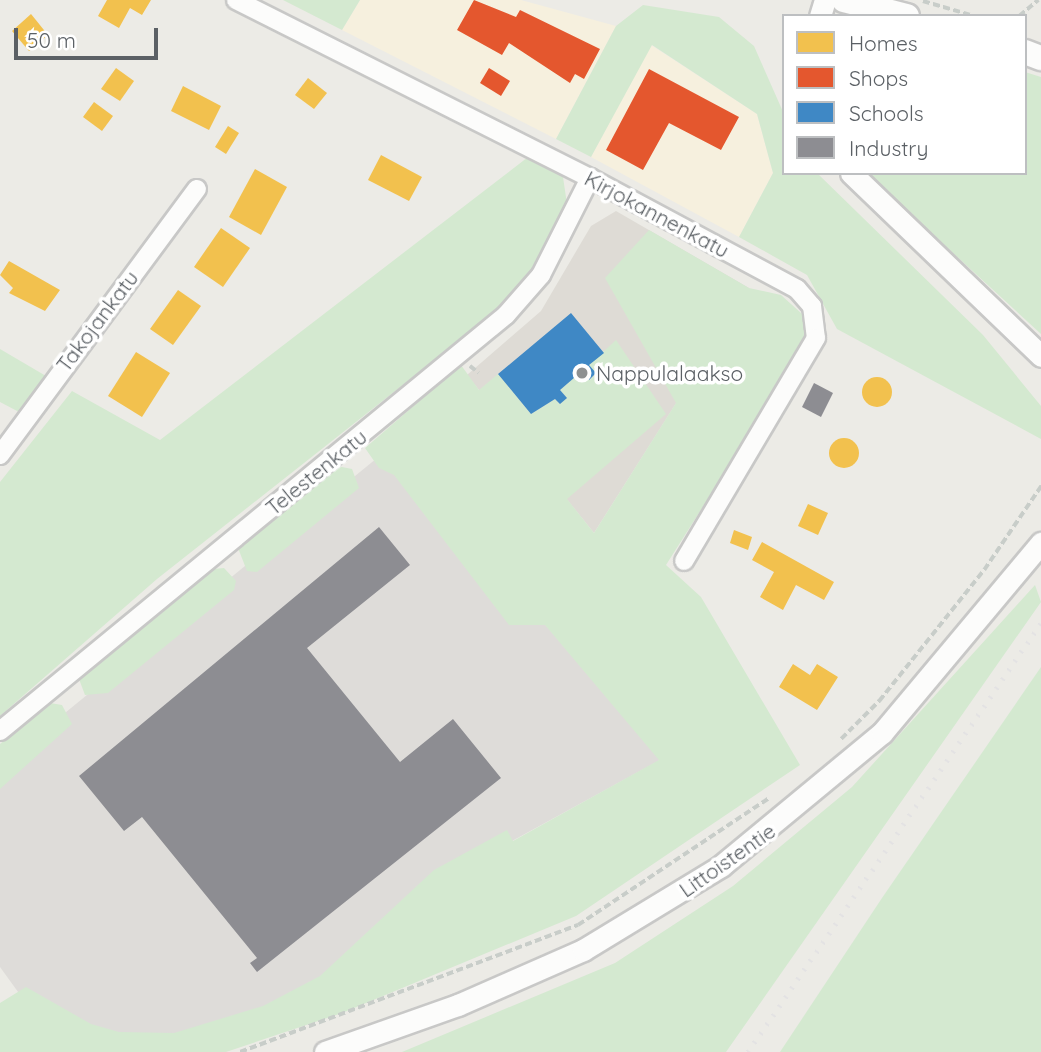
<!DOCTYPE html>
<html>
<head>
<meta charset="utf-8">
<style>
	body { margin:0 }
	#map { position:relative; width:1041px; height:1052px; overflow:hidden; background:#ecebe6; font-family:Quicksand,sans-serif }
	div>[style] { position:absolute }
	.commercial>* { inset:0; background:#f6f0de }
	.industrial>* { inset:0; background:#dedcd9 }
	.education>* { inset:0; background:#dedbd5 }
	.green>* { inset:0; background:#d4e9d0 }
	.homes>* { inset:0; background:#f2c14e }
	.round { border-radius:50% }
	.shops>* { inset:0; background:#e4572e }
	.schools>* { inset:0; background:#3f88c5 }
	.industry>* { inset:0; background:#8d8d92 }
	.path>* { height:3.5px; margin-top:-1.75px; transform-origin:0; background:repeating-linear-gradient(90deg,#c8cdc9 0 7px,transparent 0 10.5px) }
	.roads { filter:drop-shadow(2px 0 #c8c8c7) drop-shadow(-2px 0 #c8c8c7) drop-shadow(0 2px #c8c8c7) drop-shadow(0 -2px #c8c8c7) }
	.minor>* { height:18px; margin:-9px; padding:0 9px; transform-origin:9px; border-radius:9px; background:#fcfcfb }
	.tertiary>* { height:21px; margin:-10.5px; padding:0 10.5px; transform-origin:10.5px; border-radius:10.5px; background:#fcfcfb }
	.secondary>* { height:24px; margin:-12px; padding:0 12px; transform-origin:12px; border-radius:12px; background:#fcfcfb }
	.rail>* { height:5px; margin-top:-2.5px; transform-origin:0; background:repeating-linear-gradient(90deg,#e3e2e3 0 2px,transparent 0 11px) }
	.dots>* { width:19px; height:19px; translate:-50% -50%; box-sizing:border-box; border:4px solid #fff; border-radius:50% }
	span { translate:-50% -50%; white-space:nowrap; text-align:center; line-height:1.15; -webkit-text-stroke:7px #fff; paint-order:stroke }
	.street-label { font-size:21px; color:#5b6065 }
	.poi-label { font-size:21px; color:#5b6065 }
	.left { translate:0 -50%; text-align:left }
	.legend { position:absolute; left:782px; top:14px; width:245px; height:161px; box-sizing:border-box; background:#fff; border:2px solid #bdbfc1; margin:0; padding:9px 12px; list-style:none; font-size:21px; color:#5b6065 }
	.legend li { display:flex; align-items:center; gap:14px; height:35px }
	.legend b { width:35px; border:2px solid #bdbfc1 }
	.scale { position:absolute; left:14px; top:28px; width:144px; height:32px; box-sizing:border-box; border:4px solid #5b6065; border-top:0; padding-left:9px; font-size:21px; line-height:24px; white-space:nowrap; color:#5b6065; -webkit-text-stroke:5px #fff; paint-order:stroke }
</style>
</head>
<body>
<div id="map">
	<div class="commercial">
		<i style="clip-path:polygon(360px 0,521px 0,616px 26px,556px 139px,342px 30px)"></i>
		<i style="clip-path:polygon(651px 45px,757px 114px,773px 173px,739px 237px,591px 157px)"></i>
	</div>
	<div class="industrial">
		<i style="clip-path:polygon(393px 445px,660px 760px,512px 841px,333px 985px,157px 1049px,34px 1014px,0 967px,0 766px)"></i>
	</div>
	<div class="education">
		<i style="clip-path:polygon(616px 211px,749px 288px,594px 533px,467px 375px,541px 311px,591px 226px)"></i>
	</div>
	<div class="green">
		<i style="clip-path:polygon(283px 0,360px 0,342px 30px)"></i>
		<i style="clip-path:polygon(643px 5px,719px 17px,754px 46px,784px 114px,784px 173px,817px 173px,983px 335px,1041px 406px,1041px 439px,837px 329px,807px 275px,739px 237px,773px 173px,757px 114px,652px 45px,591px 157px,556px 139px,616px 26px)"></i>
		<i style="clip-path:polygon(1025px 72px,1041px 77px,1041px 334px,866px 173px,1025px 173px)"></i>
		<i style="clip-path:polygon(532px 154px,563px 177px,567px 204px,544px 255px,499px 309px,157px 579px,0 716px,0 482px,72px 391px,160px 440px)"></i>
		<i style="clip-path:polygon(649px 230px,749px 288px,781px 295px,811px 322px,809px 339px,666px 565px,701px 597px,800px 765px,576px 916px,342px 1013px,226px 1052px,0 1052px,0 1003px,26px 987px,91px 1024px,119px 1032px,174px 1033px,263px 1006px,320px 976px,434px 870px,507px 830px,513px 841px,659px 760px,545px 625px,509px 625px,394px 475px,379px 468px,365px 448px,461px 365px,479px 390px,498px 374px,531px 414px,555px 399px,560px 404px,567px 398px,560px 390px,582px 371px,589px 380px,596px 374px,589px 365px,616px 340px,666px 414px,567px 499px,594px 533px,676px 403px,605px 278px)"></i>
		<i style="clip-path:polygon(0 349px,46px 376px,19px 412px,0 402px)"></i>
		<i style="clip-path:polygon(337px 466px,352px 469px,359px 488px,257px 572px,247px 571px,238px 548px)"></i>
		<i style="clip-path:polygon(224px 568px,236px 581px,234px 590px,108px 693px,85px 695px,79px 679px,213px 569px)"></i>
		<i style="clip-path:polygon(1035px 585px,1041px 602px,726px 1052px,402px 1052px,615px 963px,733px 886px,852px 787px)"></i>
		<i style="clip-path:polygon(1041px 667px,1041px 1052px,780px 1052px,882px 898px)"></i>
		<i style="clip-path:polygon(50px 703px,62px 705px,72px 724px,0 789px,0 744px)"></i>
	</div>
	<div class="homes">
		<i style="clip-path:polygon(107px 0,151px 0,142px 15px,130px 8px,119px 28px,98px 16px)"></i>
		<i style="clip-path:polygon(31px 14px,48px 35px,29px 51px,12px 31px)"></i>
		<i style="clip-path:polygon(116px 68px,134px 81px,120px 101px,101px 89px)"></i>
		<i style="clip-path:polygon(308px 78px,327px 93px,314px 109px,295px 95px)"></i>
		<i style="clip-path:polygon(183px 86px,221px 106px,209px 130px,171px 111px)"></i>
		<i style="clip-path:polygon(94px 102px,113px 116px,102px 131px,83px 117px)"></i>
		<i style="clip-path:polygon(228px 126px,239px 133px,226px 154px,215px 147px)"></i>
		<i style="clip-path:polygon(381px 155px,422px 177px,409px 201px,368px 180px)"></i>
		<i style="clip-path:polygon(255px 169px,287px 187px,261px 235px,229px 217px)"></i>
		<i style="clip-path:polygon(221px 228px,250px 248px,223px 287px,194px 267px)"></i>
		<i style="clip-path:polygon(9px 261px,60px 290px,45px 311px,9px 293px,13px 288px,0 275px)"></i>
		<i style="clip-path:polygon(178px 290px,201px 306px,173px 345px,150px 329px)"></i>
		<i style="clip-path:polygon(136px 352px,170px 373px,142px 417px,108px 396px)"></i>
		<i class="round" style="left:862px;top:377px;width:30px;height:30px"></i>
		<i class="round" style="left:829px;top:438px;width:30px;height:30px"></i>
		<i style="clip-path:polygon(808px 504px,828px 513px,818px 535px,798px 526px)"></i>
		<i style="clip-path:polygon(734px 530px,752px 537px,748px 550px,730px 543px)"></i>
		<i style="clip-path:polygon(762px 542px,834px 582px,824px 600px,796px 585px,783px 610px,760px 597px,774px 572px,752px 560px)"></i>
		<i style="clip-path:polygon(793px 664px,810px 675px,817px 664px,838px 677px,817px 710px,779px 687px)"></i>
	</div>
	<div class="shops">
		<i style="clip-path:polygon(474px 0,516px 17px,520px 10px,600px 49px,584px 79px,575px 74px,570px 83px,509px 43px,502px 55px,457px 30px)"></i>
		<i style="clip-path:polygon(489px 68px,510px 81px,501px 96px,480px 83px)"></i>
		<i style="clip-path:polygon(649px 69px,739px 117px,721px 150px,669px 123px,643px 170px,606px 150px)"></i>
	</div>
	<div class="schools">
		<i style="clip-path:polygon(571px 313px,604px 353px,589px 365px,596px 373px,589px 380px,582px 371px,560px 390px,567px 398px,560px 404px,555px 399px,531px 414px,498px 374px)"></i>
	</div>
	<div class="industry">
		<i style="clip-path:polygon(814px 383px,833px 393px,821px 417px,802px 407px)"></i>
		<i style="clip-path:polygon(379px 527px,410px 565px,307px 648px,400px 762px,453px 719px,501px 778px,257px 972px,250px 963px,257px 958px,142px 817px,124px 831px,79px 776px)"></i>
	</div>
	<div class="path">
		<i style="left:923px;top:1px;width:53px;rotate:16.4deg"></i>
		<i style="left:1019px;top:16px;width:25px;rotate:-40deg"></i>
		<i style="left:470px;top:366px;width:11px;rotate:38deg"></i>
		<i style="left:841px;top:739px;width:54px;rotate:-45deg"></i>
		<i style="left:879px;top:701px;width:168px;rotate:-51.3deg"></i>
		<i style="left:984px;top:570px;width:102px;rotate:-55.8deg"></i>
		<i style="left:240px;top:1052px;width:361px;rotate:-20.6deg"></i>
		<i style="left:578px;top:925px;width:228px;rotate:-33.6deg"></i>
	</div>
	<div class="roads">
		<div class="minor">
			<i style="left:236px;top:0;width:396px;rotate:26.7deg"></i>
			<i style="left:590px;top:178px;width:235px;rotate:28.2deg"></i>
			<i style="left:797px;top:289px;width:23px;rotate:49deg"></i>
			<i style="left:812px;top:306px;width:32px;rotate:83deg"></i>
			<i style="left:816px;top:338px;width:259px;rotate:120.6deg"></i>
			<i style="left:0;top:455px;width:331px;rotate:-53.5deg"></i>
			<i style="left:0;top:731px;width:655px;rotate:-39.42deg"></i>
			<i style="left:506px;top:315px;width:53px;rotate:-48.8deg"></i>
			<i style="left:541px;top:275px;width:109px;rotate:-63.2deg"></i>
		</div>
		<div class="tertiary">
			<i style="left:820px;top:16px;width:17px;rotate:-73deg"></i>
			<i style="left:851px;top:173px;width:264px;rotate:43.9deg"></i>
			<i style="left:325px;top:1052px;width:141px;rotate:-19.5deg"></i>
			<i style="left:458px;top:1005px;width:137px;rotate:-23.7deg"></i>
			<i style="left:583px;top:950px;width:162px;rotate:-31.3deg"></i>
			<i style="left:721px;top:866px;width:209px;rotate:-39.6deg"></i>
			<i style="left:882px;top:733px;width:248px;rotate:-50.1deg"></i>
		</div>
		<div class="secondary">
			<i style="left:844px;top:0;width:65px;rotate:14.3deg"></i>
			<i style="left:1025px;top:52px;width:17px;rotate:21deg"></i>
		</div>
	</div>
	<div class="rail">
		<i style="left:748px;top:1052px;width:520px;rotate:-55.67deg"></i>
	</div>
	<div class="dots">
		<i style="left:582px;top:373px;background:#8e9192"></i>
	</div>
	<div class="street-label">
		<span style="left:657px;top:214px;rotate:28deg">Kirjokannenkatu</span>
		<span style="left:97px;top:321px;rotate:-53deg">Takojankatu</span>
		<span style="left:316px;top:472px;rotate:-39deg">Telestenkatu</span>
		<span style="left:727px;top:860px;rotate:-35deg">Littoistentie</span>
	</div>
	<div class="poi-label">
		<span class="left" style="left:596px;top:373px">Nappulalaakso</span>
	</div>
	<ul class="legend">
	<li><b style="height:19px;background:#f2c14e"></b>Homes</li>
	<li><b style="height:19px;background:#e4572e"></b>Shops</li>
	<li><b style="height:19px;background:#3f88c5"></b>Schools</li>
	<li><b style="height:19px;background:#8d8d92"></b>Industry</li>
	</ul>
	<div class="scale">50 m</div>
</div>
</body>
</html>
